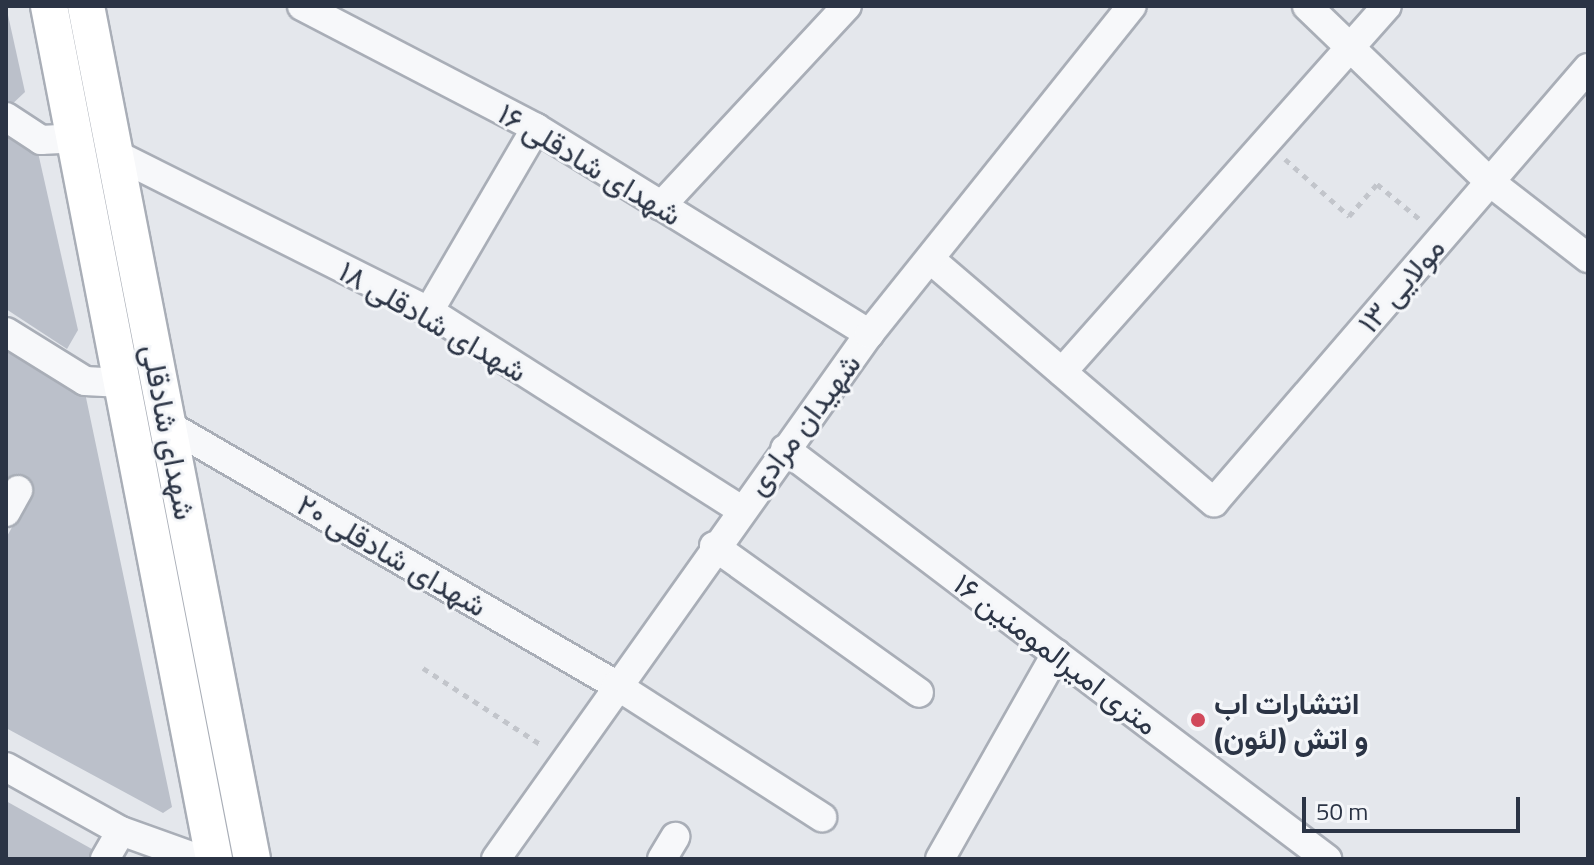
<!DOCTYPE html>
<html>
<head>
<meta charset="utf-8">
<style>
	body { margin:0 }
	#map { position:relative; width:1594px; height:865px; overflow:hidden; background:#e4e7ec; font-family:"Titillium Web",Vazirmatn,sans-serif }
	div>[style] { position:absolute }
	.building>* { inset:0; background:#bbc0ca }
	.path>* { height:5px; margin-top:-2.5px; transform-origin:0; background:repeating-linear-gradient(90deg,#c2c5cb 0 6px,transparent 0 12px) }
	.roads { filter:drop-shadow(2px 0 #a9aeb7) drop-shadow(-2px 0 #a9aeb7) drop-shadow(0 2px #a9aeb7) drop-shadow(0 -2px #a9aeb7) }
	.minor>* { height:28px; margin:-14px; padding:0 14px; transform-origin:14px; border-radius:14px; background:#f7f8fa }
	.major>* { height:36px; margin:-18px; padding:0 18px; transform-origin:18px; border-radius:18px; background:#fff }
	.dots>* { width:22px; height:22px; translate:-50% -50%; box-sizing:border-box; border:4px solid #f4f6f9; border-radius:50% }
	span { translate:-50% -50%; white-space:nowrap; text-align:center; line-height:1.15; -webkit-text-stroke:6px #f4f6f9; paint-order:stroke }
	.street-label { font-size:30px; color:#2b3445 }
	.poi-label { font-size:30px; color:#2b3445; font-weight:700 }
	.left { translate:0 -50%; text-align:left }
	.frame { position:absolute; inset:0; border:8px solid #2b3445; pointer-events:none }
	.scale { position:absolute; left:1302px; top:797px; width:218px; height:36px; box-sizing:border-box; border:4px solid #2b3445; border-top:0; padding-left:10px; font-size:24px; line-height:28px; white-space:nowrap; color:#2b3445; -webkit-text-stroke:6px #f4f6f9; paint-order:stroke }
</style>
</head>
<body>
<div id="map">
	<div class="building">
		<i style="clip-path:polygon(6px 6px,25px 92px,8px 108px,6px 106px)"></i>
		<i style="clip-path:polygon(6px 128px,37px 148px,78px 330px,67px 349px,6px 309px)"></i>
		<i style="clip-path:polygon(6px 343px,84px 388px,172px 807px,163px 813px,6px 728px,6px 538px,33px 490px,12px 477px,6px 489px)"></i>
		<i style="clip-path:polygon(6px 801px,99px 853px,96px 859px,6px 859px)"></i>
	</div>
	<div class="path">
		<i style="left:1285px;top:159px;width:86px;rotate:41.7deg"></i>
		<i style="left:1349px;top:216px;width:43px;rotate:-48.8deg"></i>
		<i style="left:1377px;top:184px;width:58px;rotate:39.4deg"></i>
		<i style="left:423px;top:668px;width:143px;rotate:33deg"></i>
	</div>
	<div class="roads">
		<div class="minor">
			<i style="left:302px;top:6px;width:264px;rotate:27.5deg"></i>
			<i style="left:536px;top:128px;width:392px;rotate:31.7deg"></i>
			<i style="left:1307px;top:6px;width:254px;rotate:43.9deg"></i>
			<i style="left:1490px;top:182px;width:124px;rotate:37.8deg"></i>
			<i style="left:6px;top:117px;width:42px;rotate:33.3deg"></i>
			<i style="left:41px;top:140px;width:34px;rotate:-3deg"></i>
			<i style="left:115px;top:154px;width:351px;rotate:26.6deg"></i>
			<i style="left:429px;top:311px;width:369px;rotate:32.5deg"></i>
			<i style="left:661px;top:206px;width:273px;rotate:-47.1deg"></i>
			<i style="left:930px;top:259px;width:374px;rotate:40.6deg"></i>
			<i style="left:1214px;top:502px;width:573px;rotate:-49.25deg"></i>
			<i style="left:429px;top:311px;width:212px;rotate:-59.7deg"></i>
			<i style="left:6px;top:332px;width:93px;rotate:31.8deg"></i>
			<i style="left:85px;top:381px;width:37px;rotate:3deg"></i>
			<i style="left:1062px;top:372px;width:489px;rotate:-48.4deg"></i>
			<i style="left:168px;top:425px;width:518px;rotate:30.13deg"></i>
			<i style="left:616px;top:685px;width:245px;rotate:32.7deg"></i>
			<i style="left:785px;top:449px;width:680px;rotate:37.11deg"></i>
			<i style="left:6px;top:512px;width:25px;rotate:-61deg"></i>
			<i style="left:714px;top:546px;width:252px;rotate:35.6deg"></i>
			<i style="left:6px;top:767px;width:132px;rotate:29.1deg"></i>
			<i style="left:121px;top:831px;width:83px;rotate:19.7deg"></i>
			<i style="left:105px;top:859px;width:32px;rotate:-60deg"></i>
			<i style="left:496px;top:859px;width:644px;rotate:-54.61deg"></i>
			<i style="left:869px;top:334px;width:420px;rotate:-51.3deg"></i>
			<i style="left:662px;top:859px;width:26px;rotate:-59deg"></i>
			<i style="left:940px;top:859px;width:236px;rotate:-60.5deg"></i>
		</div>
		<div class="major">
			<i style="left:49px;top:6px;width:869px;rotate:79.05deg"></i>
			<i style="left:86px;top:6px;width:869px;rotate:78.99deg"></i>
		</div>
	</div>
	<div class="dots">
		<i style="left:1198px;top:720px;background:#d1495b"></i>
	</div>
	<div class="street-label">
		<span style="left:590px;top:164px;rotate:31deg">شهدای شادقلی ۱۶</span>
		<span style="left:1401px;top:285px;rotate:-49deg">مولایی ۱۳</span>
		<span style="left:433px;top:321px;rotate:30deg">شهدای شادقلی ۱۸</span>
		<span style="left:803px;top:424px;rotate:-53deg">شهیدان مرادی</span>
		<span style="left:169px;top:432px;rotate:79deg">شهدای شادقلی</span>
		<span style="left:392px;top:555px;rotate:30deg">شهدای شادقلی ۲۰</span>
		<span style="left:1056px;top:654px;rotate:37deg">۱۶ متری امیرالمومنین</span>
	</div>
	<div class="poi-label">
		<span class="left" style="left:1214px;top:720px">انتشارات اب<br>و اتش (لئون)</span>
	</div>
	<div class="frame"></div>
	<div class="scale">50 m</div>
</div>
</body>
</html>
